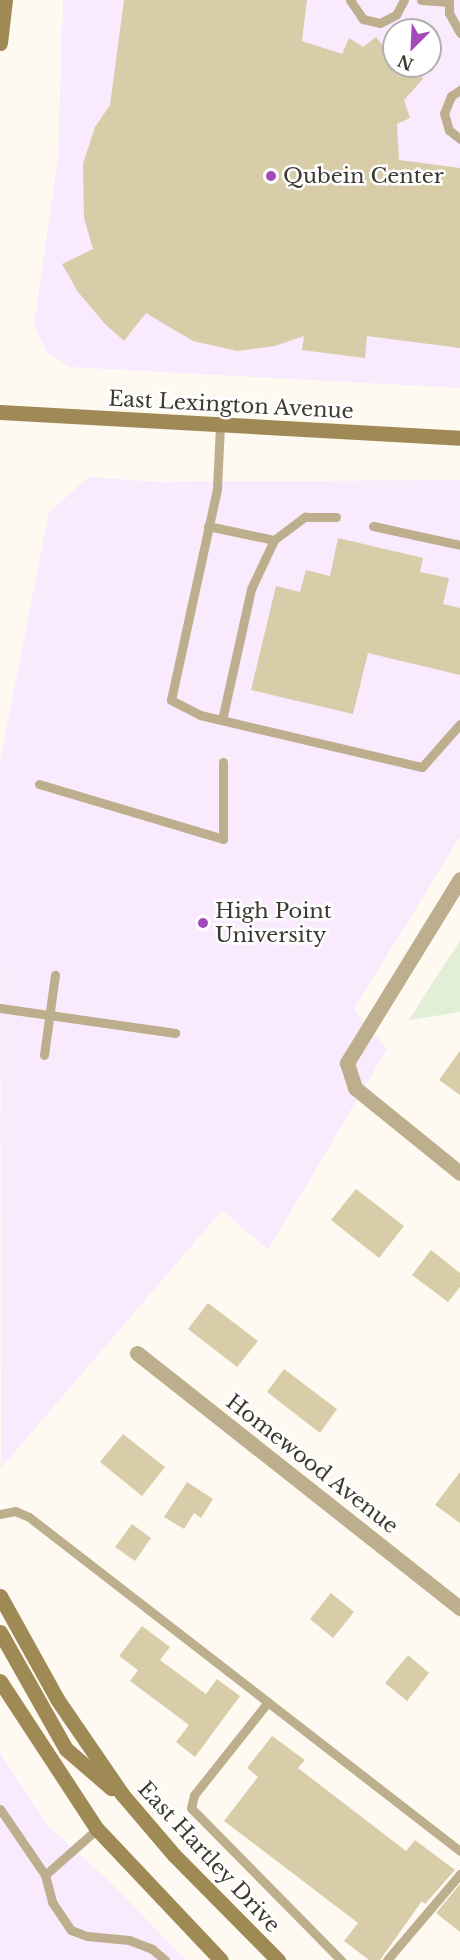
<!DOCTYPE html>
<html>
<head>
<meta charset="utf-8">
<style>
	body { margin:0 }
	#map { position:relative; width:460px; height:1960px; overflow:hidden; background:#fefaf1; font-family:"Libre Baskerville",serif }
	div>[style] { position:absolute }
	.education>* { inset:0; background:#f9eafe }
	.green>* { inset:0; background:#e0efd6 }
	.building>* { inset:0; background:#d9cca9 }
	.lane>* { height:9px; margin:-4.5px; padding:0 4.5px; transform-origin:4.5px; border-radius:4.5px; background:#bdaf8d }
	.street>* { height:15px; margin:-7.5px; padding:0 7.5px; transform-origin:7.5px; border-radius:7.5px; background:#bdaf8d }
	.secondary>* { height:15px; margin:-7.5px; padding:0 7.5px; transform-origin:7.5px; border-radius:7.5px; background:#9f8a56 }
	.dots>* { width:16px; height:16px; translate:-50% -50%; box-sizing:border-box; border:3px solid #fff; border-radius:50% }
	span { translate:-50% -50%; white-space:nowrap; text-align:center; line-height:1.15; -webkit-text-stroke:5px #fff; paint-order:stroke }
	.poi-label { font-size:21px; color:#3d3a31 }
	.left { translate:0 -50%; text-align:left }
	.street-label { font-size:21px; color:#3d3a31 }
	.north { position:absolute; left:382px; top:18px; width:60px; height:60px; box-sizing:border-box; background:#fff; border:2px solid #b1b0ad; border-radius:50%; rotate:204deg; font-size:16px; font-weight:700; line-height:24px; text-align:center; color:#3d3a31 }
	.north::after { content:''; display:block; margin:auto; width:21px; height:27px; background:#a34bb8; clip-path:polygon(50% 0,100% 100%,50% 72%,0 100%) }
</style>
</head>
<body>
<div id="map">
	<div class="education">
		<i style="clip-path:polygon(evenodd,63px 0,460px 0,460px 388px,69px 367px,47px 352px,34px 326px,58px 158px,63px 0,394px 30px,430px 30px,430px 66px,394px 66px,394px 30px)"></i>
		<i style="clip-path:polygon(89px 477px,159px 482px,460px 480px,460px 837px,354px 1009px,387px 1049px,268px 1250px,222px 1210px,1px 1468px,0 761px,49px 512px)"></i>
		<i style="clip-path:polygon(0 1753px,48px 1826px,106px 1878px,186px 1960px,0 1960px)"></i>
	</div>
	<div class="green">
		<i style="clip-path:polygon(460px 941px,460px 1012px,409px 1020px,431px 985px)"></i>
	</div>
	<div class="building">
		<i style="clip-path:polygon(124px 0,307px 0,302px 41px,342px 54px,349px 38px,363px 47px,376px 37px,394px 60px,394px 66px,417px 66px,423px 79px,404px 100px,410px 118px,397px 124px,399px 160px,460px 168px,460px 348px,367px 336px,365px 358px,302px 350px,304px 336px,275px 346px,237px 351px,193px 341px,146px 313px,124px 341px,105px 324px,78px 292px,62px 264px,93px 249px,84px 218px,83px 164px,95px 127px,110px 105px)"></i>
		<i style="clip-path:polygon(338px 538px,423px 558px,420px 572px,449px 578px,443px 604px,460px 608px,460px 675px,368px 653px,353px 714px,251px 690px,276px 586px,300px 592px,306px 570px,330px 576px)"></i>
		<i style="clip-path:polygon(460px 1051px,460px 1095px,439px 1080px)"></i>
		<i style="clip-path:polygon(356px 1189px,404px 1226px,379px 1258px,331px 1220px)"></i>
		<i style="clip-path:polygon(431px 1250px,460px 1273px,460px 1287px,448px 1302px,412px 1275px)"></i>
		<i style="clip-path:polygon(208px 1303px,258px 1341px,237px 1367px,188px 1329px)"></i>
		<i style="clip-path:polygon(284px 1369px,337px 1409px,320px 1433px,267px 1392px)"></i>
		<i style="clip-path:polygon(123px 1434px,165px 1467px,142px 1496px,100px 1462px)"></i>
		<i style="clip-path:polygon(460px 1472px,460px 1523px,435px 1505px)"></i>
		<i style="clip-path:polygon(187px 1482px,213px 1499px,201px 1518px,194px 1513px,184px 1529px,164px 1517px)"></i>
		<i style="clip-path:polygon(132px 1524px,151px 1538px,135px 1561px,115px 1547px)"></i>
		<i style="clip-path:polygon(331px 1593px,354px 1612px,333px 1638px,310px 1619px)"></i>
		<i style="clip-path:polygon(142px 1626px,170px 1647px,160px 1660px,206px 1694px,217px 1679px,240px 1696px,195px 1757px,176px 1742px,189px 1725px,130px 1681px,138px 1670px,119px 1656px)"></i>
		<i style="clip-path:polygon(408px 1655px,429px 1673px,407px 1701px,385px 1683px)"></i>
		<i style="clip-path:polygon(272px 1736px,305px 1760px,298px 1768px,406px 1851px,415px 1840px,455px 1870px,425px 1904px,422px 1901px,380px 1960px,369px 1960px,344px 1941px,358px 1923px,224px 1821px,258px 1777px,247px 1768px)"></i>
		<i style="clip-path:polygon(460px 1884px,460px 1932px,436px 1913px)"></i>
	</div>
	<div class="lane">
		<i style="left:350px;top:0;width:23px;rotate:56deg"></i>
		<i style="left:363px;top:19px;width:17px;rotate:13deg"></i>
		<i style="left:380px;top:23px;width:18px;rotate:-27deg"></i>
		<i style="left:396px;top:15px;width:17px;rotate:-62deg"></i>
		<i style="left:421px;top:0;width:28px;rotate:4deg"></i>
		<i style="left:449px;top:0;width:13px;rotate:90deg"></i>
		<i style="left:449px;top:13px;width:23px;rotate:61deg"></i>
		<i style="left:460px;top:90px;width:11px;rotate:146deg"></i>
		<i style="left:451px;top:96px;width:18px;rotate:112deg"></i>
		<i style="left:444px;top:113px;width:18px;rotate:74deg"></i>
		<i style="left:449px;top:130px;width:14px;rotate:39deg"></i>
		<i style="left:220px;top:425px;width:64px;rotate:92.7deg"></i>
		<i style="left:217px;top:489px;width:216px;rotate:102.3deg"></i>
		<i style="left:171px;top:700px;width:33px;rotate:27deg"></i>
		<i style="left:200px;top:715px;width:228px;rotate:13.2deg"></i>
		<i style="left:422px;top:767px;width:57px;rotate:-48.5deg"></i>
		<i style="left:208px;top:526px;width:67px;rotate:12deg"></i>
		<i style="left:274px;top:540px;width:39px;rotate:-37deg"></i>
		<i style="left:305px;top:517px;width:31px"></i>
		<i style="left:373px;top:526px;width:89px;rotate:12.3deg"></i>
		<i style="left:222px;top:720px;width:134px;rotate:-77.5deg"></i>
		<i style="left:251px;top:589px;width:54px;rotate:-64.9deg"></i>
		<i style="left:39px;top:784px;width:192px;rotate:16.6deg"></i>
		<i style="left:223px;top:839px;width:77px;rotate:-90deg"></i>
		<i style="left:0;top:1008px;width:177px;rotate:8.1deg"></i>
		<i style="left:44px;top:1055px;width:81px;rotate:-82.2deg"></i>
		<i style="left:0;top:1514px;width:15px;rotate:-11deg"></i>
		<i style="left:15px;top:1511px;width:15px;rotate:23deg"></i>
		<i style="left:29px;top:1517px;width:545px;rotate:37.77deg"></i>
		<i style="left:268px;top:1702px;width:119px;rotate:128.5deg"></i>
		<i style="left:194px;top:1795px;width:13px;rotate:103deg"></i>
		<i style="left:191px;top:1808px;width:214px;rotate:45.4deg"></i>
		<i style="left:0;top:1809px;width:80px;rotate:55.7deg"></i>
		<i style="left:45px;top:1875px;width:69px;rotate:-41.5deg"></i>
		<i style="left:45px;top:1875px;width:28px;rotate:75deg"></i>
		<i style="left:52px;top:1902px;width:34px;rotate:56deg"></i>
		<i style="left:71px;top:1930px;width:17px;rotate:21deg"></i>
		<i style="left:87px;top:1936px;width:42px;rotate:5.4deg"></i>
		<i style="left:129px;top:1940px;width:25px;rotate:21deg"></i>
		<i style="left:152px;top:1949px;width:17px;rotate:40deg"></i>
		<i style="left:387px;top:1960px;width:113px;rotate:-49.7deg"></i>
	</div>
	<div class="street">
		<i style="left:460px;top:879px;width:216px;rotate:121.6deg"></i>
		<i style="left:347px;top:1063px;width:26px;rotate:72deg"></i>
		<i style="left:355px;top:1088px;width:135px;rotate:39deg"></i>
		<i style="left:137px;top:1353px;width:412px;rotate:38.3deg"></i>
	</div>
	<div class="secondary">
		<i style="left:0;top:43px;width:43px;rotate:-83.4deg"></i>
		<i style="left:0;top:412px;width:461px;rotate:3.2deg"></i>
		<i style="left:0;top:1596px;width:118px;rotate:61deg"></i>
		<i style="left:57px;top:1699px;width:115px;rotate:55.6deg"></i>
		<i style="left:122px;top:1794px;width:80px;rotate:49.6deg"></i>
		<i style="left:174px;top:1855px;width:148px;rotate:45.3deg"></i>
		<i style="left:0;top:1632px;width:134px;rotate:60.6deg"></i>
		<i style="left:66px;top:1749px;width:60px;rotate:40.9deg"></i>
		<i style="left:0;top:1681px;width:177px;rotate:56.8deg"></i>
		<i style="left:97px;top:1829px;width:180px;rotate:46.6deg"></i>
	</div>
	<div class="dots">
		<i style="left:271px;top:176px;background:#a34bb8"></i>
		<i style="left:203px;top:923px;background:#a34bb8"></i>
	</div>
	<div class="poi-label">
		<span class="left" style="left:283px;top:176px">Qubein Center</span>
		<span class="left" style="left:215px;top:923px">High Point<br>University</span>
	</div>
	<div class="street-label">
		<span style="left:231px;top:405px;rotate:3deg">East Lexington Avenue</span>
		<span style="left:312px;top:1464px;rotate:38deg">Homewood Avenue</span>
		<span style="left:209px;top:1857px;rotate:47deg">East Hartley Drive</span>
	</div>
	<div class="north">N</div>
</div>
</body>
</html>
